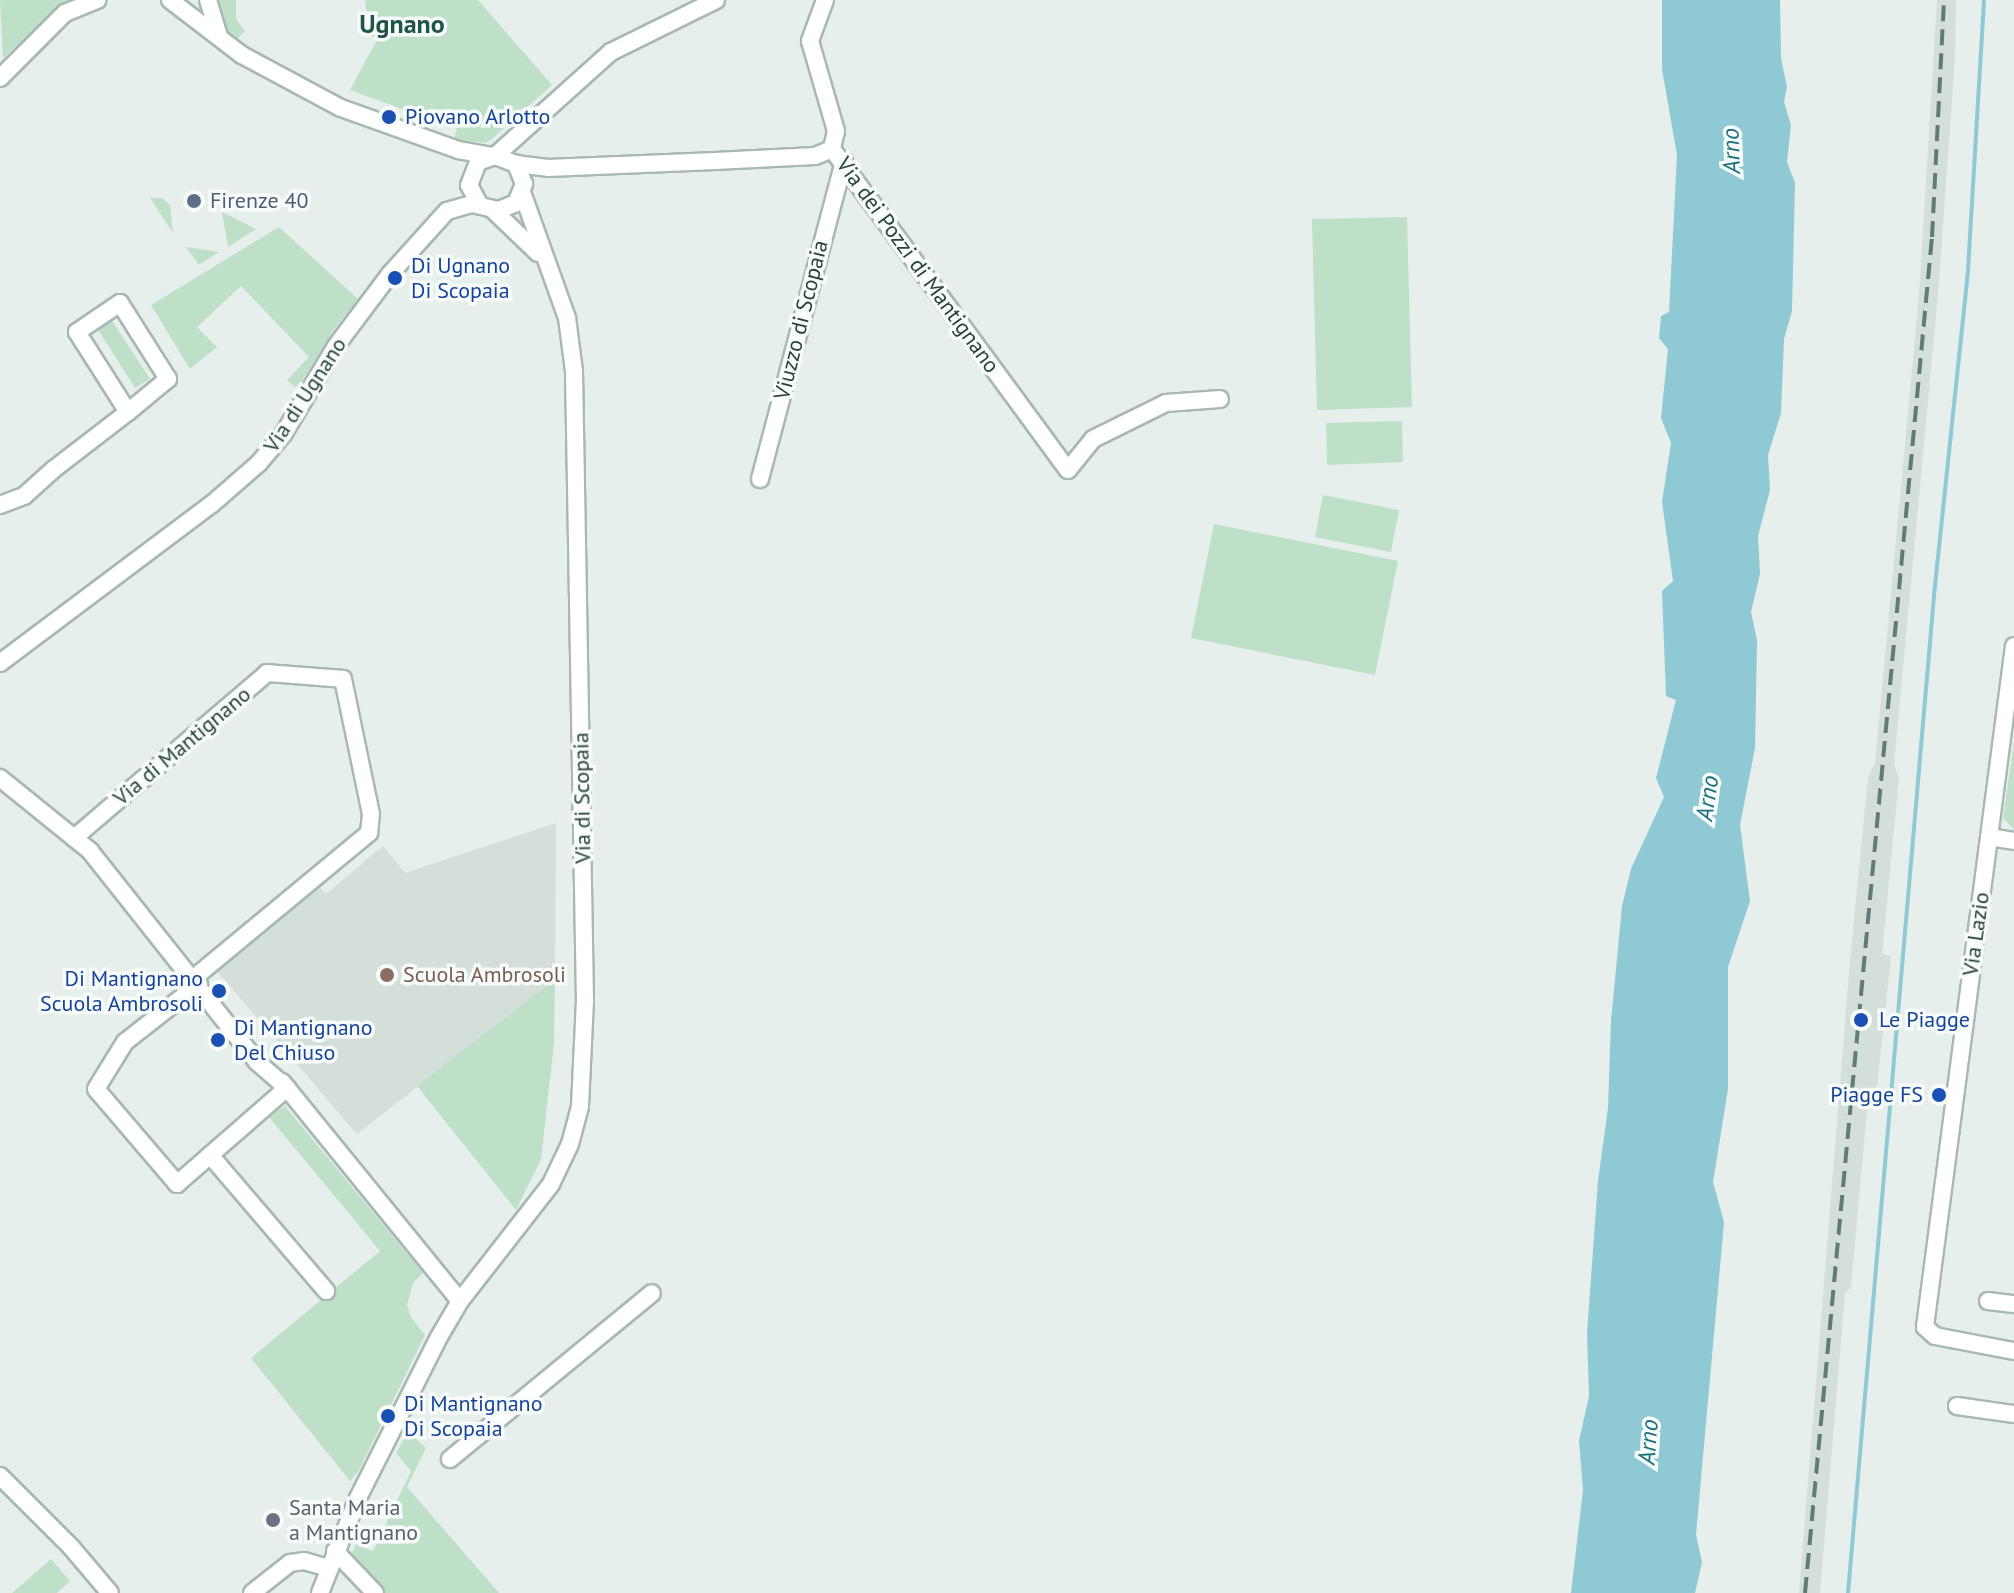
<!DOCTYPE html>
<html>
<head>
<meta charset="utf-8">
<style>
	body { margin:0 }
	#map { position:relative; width:2014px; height:1593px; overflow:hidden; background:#e6efeb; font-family:"PT Sans",sans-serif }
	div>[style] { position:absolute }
	.built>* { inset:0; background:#d4dfda }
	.green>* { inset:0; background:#bfe0c8 }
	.water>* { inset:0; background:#8ec9d4 }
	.stream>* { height:4px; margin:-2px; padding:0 2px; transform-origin:2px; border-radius:2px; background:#8ec9d4 }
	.roads { filter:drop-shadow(2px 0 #a8b8b2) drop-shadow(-2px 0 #a8b8b2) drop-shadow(0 2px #a8b8b2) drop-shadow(0 -2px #a8b8b2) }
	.minor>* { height:16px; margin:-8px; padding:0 8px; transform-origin:8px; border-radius:8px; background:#fff }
	.rail>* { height:4px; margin-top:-2px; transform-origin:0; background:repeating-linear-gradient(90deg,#5f7d75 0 16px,transparent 0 24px) }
	.dots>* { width:22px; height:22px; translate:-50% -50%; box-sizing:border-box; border:4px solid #f7fbf9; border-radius:50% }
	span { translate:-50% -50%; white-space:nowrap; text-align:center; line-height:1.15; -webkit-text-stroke:7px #f7fbf9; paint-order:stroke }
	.transit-label { font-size:22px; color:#164399 }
	.left { translate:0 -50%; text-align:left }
	.right { translate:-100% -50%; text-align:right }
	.service-label { font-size:22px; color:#4e5e75 }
	.street-label { font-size:22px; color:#24423a }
	.education-label { font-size:22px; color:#785e54 }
	.worship-label { font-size:22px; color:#5b616d }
	.water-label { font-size:24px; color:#1c6f80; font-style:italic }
	.quarter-label { font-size:26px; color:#1f5548; font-weight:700 }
</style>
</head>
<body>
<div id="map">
	<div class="built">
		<i style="clip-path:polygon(1937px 0,1956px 0,1955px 58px,1938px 295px,1894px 764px,1899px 778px,1882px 954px,1891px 956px,1877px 1088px,1869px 1088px,1851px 1287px,1845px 1294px,1820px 1593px,1799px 1593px,1850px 961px,1868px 777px,1875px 763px,1919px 295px)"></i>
		<i style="clip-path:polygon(556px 823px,555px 979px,357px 1134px,216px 970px,319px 886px,326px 894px,383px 846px,405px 873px)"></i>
	</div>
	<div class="green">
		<i style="clip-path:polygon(0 0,77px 0,52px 14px,3px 58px)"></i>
		<i style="clip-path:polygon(217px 0,236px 0,236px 19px,245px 31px,235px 41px,222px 28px,215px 9px)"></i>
		<i style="clip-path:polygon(365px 0,478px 0,552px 85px,491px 140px,485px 143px,454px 139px,457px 129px,350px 90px,377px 40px,370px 35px)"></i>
		<i style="clip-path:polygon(150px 198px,162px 198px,170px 205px,173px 233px)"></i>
		<i style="clip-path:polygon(222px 212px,256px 229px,228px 247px)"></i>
		<i style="clip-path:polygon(1407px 217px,1412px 407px,1317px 410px,1312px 219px)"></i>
		<i style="clip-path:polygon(279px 227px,358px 299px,332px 332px,297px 389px,287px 380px,309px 357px,241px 286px,197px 327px,217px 347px,190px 369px,151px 305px)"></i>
		<i style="clip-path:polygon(186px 247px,219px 252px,199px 265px)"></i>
		<i style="clip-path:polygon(111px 319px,150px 379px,135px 388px,97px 328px)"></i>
		<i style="clip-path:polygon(1402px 421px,1403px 462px,1327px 465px,1326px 423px)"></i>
		<i style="clip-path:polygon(1323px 495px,1399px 510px,1391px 552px,1315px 537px)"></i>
		<i style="clip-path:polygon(1214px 524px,1398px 561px,1375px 675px,1191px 638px)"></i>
		<i style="clip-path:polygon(2014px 742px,2014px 829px,2003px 818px)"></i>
		<i style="clip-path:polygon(555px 979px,554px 1043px,541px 1159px,516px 1210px,417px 1086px)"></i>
		<i style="clip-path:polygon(285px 1106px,423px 1273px,413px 1283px,407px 1305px,411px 1317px,425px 1335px,358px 1472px,350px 1481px,251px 1358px,380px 1251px,269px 1117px)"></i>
		<i style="clip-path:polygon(408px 1432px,426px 1448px,407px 1487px,499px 1593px,380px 1593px,349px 1560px,356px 1544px,373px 1551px,411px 1471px,396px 1453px)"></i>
		<i style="clip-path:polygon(51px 1559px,70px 1581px,57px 1593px,12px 1593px)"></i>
	</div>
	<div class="water">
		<i style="clip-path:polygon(1662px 0,1780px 0,1781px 58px,1787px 87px,1784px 102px,1791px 125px,1787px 162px,1795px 183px,1792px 311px,1784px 339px,1781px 413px,1768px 455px,1770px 490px,1758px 536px,1760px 574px,1751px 612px,1757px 640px,1755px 748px,1740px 825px,1750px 901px,1728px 967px,1728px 1089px,1713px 1182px,1724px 1222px,1696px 1535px,1702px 1562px,1695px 1593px,1571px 1593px,1583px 1490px,1579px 1441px,1589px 1396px,1587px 1333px,1598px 1181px,1608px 1108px,1611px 1021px,1622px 906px,1631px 869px,1664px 797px,1656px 778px,1676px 700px,1666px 696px,1662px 591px,1673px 581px,1662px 502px,1671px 443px,1661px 418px,1668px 349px,1659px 338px,1661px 316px,1669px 312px,1677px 155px,1662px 69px)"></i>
	</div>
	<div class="stream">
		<i style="left:1848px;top:1593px;width:1002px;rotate:-85.07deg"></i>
		<i style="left:1934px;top:595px;width:327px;rotate:-84deg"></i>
		<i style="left:1968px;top:270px;width:270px;rotate:-86.6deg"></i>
	</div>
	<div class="roads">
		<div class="minor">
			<i style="left:170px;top:0;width:91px;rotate:37.4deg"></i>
			<i style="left:242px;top:55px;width:112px;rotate:28.2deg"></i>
			<i style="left:341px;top:108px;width:124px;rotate:19.7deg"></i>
			<i style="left:458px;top:150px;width:34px;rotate:10deg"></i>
			<i style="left:208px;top:0;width:39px;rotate:73deg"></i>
			<i style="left:825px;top:0;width:44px;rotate:110.1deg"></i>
			<i style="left:810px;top:41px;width:94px;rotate:73.9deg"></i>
			<i style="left:836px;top:131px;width:18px;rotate:103deg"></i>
			<i style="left:0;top:78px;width:92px;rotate:-45deg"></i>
			<i style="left:65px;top:13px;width:35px;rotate:-22deg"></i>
			<i style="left:832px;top:149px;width:398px;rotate:53.7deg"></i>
			<i style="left:1068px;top:470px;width:40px;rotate:-51deg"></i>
			<i style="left:1093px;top:439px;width:81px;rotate:-26.3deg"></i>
			<i style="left:1166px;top:403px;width:54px;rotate:-4.2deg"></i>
			<i style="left:495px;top:156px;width:156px;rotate:-41.9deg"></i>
			<i style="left:611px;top:52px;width:117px;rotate:-26.3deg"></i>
			<i style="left:516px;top:164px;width:32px;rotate:7deg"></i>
			<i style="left:548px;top:168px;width:167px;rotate:-2.4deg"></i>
			<i style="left:715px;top:161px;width:100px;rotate:-2.9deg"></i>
			<i style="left:815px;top:156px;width:18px;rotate:-22deg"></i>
			<i style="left:493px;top:210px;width:62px;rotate:43.7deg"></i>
			<i style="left:760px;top:479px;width:329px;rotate:-75.2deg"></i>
			<i style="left:0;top:505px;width:26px;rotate:-21deg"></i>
			<i style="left:24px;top:496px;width:40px;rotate:-42deg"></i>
			<i style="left:54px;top:469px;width:93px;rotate:-37.6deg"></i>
			<i style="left:128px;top:412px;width:52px;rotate:-39.5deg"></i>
			<i style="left:168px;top:379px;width:90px;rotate:-122.3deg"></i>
			<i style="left:120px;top:303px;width:52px;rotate:146deg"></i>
			<i style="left:77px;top:332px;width:95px;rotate:57.5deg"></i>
			<i style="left:2014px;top:646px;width:687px;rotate:97.45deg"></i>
			<i style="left:1925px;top:1327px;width:13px;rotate:42deg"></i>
			<i style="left:1935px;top:1336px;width:80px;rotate:10.8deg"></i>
			<i style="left:0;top:663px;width:265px;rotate:-36.9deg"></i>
			<i style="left:212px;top:504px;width:62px;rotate:-41.1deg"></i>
			<i style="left:259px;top:463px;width:39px;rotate:-50deg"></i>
			<i style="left:284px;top:433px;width:101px;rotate:-59.1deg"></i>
			<i style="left:336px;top:346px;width:90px;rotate:-53.1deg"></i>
			<i style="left:390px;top:274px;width:85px;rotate:-47.9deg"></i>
			<i style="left:447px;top:211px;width:26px;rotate:-16deg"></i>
			<i style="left:472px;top:204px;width:28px;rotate:13deg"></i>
			<i style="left:499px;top:210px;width:18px;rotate:-22deg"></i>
			<i style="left:516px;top:203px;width:21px;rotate:-67deg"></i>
			<i style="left:524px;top:184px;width:22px;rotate:-112deg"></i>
			<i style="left:516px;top:164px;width:22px;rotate:-159deg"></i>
			<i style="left:495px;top:156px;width:18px;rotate:161deg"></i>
			<i style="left:478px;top:162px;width:25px;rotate:111deg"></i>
			<i style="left:469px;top:185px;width:21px;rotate:62deg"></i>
			<i style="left:0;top:778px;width:116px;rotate:39deg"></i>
			<i style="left:90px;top:851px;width:269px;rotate:51.6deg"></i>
			<i style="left:257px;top:1062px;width:40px;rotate:41deg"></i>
			<i style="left:1989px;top:837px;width:25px;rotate:9deg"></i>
			<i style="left:74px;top:838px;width:254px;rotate:-40.5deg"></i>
			<i style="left:267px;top:673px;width:76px;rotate:4.5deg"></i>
			<i style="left:343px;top:679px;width:138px;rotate:78.3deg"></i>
			<i style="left:371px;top:814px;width:19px;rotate:96deg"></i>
			<i style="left:369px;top:833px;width:227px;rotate:140.4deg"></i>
			<i style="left:199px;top:984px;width:94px;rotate:141.9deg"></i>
			<i style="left:125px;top:1042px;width:55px;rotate:121.7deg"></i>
			<i style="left:96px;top:1089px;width:125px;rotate:49.5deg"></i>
			<i style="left:177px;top:1184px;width:146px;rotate:-41.1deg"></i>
			<i style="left:282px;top:1082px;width:282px;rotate:50.9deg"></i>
			<i style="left:210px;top:1155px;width:179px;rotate:49.5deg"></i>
			<i style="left:1988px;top:1301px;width:26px;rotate:7deg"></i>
			<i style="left:1957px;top:1406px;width:58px;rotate:8deg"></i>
			<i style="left:450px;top:1459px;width:261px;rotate:-39.4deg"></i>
			<i style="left:0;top:1476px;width:100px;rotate:45deg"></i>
			<i style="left:71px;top:1547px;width:60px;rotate:49.7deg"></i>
			<i style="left:335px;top:1551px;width:58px;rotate:46.4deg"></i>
			<i style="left:252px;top:1593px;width:48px;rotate:-38.3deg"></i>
			<i style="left:290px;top:1563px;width:14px;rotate:-8deg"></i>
			<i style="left:304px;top:1561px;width:25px;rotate:16deg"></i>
			<i style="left:320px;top:1593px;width:102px;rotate:-68.2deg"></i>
			<i style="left:358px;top:1498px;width:180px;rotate:-63.3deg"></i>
			<i style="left:439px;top:1337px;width:42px;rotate:-59.7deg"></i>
			<i style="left:460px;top:1301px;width:148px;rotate:-52.1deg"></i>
			<i style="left:551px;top:1184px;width:44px;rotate:-64.6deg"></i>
			<i style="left:570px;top:1144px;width:39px;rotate:-75deg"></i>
			<i style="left:580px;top:1106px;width:105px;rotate:-87.3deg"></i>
			<i style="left:585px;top:1001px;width:630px;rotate:-91deg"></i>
			<i style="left:574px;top:371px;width:53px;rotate:-97.5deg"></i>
			<i style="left:567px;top:318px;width:134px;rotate:-109.7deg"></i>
		</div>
	</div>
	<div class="rail">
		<i style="left:1805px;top:1593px;width:1362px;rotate:-84.65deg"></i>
		<i style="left:1932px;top:237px;width:237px;rotate:-87.1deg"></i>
	</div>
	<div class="dots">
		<i style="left:389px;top:117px;background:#1a4fb4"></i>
		<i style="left:194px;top:201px;background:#5c6f8a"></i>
		<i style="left:395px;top:278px;background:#1a4fb4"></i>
		<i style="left:387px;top:975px;background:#8d6e63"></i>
		<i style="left:219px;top:991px;background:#1a4fb4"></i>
		<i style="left:1861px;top:1020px;background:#1a4fb4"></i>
		<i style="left:218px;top:1040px;background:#1a4fb4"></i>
		<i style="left:1939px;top:1095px;background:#1a4fb4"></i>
		<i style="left:388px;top:1416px;background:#1a4fb4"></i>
		<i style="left:273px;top:1520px;background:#6b7280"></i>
	</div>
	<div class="transit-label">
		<span class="left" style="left:405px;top:117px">Piovano Arlotto</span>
		<span class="left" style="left:411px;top:278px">Di Ugnano<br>Di Scopaia</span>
		<span class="right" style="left:203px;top:991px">Di Mantignano<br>Scuola Ambrosoli</span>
		<span class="left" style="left:1879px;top:1020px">Le Piagge</span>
		<span class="left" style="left:234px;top:1040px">Di Mantignano<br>Del Chiuso</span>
		<span class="right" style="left:1923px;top:1095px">Piagge FS</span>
		<span class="left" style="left:404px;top:1416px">Di Mantignano<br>Di Scopaia</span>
	</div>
	<div class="service-label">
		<span class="left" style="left:210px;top:201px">Firenze 40</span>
	</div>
	<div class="street-label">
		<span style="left:918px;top:265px;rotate:54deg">Via dei Pozzi di Mantignano</span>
		<span style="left:801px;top:320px;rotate:-76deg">Viuzzo di Scopaia</span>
		<span style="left:305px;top:395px;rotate:-57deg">Via di Ugnano</span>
		<span style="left:182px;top:746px;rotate:-40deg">Via di Mantignano</span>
		<span style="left:582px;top:798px;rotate:-91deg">Via di Scopaia</span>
		<span style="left:1976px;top:934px;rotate:-82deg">Via Lazio</span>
	</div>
	<div class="education-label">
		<span class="left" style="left:403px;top:975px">Scuola Ambrosoli</span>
	</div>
	<div class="worship-label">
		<span class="left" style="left:289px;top:1520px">Santa Maria<br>a Mantignano</span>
	</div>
	<div class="water-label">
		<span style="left:1731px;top:151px;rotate:-92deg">Arno</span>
		<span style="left:1707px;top:798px;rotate:-82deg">Arno</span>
		<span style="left:1648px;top:1442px;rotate:-86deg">Arno</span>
	</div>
	<div class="quarter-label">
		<span style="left:402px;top:24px">Ugnano</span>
	</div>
</div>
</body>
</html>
